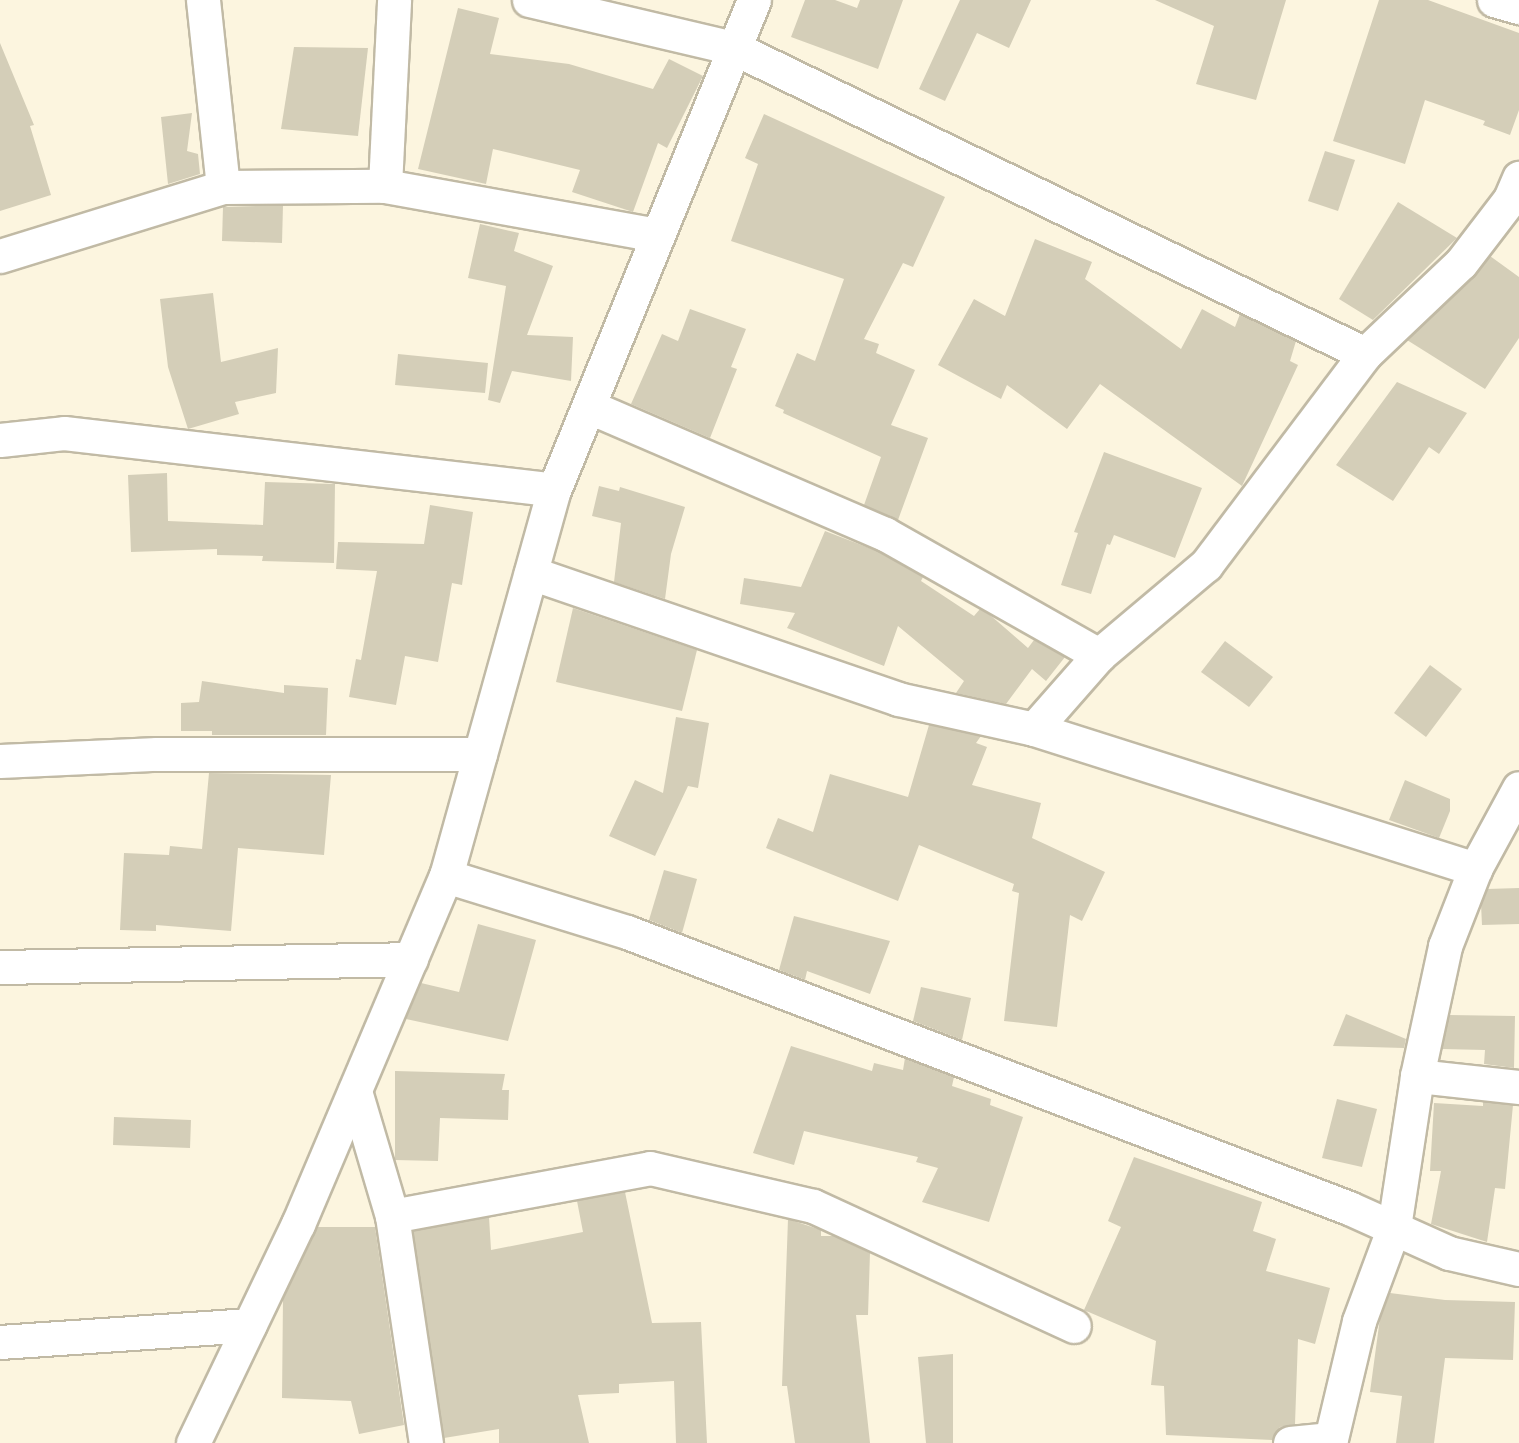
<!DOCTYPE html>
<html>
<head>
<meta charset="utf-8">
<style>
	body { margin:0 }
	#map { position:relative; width:1519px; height:1443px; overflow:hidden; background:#fcf5df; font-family:"Alegreya Sans",sans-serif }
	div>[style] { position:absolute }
	.building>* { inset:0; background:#d4ceb8 }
	.roads { filter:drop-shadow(2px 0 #c1baa5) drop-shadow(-2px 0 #c1baa5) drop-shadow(0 2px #c1baa5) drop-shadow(0 -2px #c1baa5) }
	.minor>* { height:33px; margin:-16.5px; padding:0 16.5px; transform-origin:16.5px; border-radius:16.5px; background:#fff }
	span { translate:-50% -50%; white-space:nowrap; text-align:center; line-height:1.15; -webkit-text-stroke:4.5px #fff; paint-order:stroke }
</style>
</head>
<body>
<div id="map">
	<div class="building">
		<i style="clip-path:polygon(805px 0,835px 0,857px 8px,860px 0,903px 0,878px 69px,791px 37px)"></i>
		<i style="clip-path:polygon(960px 0,1031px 0,1009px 48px,977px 33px,945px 101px,919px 89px)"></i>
		<i style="clip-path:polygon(1155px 0,1286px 0,1256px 100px,1196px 84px,1214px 26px)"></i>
		<i style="clip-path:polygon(1379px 0,1428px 0,1519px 33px,1519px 110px,1510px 135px,1483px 125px,1485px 121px,1425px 100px,1405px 164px,1333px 141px)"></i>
		<i style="clip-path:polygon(458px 8px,499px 18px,490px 54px,569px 64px,653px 89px,669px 59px,703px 76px,667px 148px,658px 143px,633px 212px,572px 192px,580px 170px,493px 149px,486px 184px,418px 169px)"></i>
		<i style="clip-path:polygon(0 43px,34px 125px,30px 126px,51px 195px,0 211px)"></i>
		<i style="clip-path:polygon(294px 47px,368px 48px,358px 136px,281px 129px)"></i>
		<i style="clip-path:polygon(192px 113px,187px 151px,198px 154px,200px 174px,168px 184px,161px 117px)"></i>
		<i style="clip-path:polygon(764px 114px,945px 197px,913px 267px,903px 263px,864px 339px,879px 344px,876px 353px,915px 370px,891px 425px,928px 438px,898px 520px,864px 505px,881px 457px,783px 413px,784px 410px,775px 406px,797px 353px,815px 361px,844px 279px,731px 241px,758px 164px,745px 158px)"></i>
		<i style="clip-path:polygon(1325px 151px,1355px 160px,1338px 211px,1308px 201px)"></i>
		<i style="clip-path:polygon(1398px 202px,1457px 238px,1373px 320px,1339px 299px)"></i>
		<i style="clip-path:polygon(283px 205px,282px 243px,222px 241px,223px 207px)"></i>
		<i style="clip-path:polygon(480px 224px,519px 233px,514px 251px,553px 266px,527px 335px,573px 337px,571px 381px,512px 371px,500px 403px,488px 400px,506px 286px,468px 278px)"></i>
		<i style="clip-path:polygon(1035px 239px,1092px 262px,1085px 279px,1181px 349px,1202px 309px,1235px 327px,1240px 314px,1296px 341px,1290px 361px,1298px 365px,1242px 486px,1100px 384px,1067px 429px,1007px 385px,1001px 399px,938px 365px,974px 299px,1005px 316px)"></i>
		<i style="clip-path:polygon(1490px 256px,1519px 277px,1519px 338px,1485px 389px,1407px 340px,1474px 277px)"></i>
		<i style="clip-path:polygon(213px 293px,221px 362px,278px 348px,276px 393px,235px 402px,239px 414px,188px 429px,168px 367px,160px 299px)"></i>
		<i style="clip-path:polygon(690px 309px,746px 329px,731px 367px,737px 369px,710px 438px,631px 404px,662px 334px,678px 341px)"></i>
		<i style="clip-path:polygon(398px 354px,488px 363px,485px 393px,395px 385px)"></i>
		<i style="clip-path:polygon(1397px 382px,1467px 413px,1439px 454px,1429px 447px,1393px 501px,1336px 465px)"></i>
		<i style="clip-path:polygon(1104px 452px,1202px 488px,1175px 558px,1114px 535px,1110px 545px,1107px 544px,1091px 594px,1061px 585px,1078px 533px,1074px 532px)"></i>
		<i style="clip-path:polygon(167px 473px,168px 521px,263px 525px,265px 482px,335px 484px,334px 563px,262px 561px,263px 556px,217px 555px,217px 549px,131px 552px,128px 475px)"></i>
		<i style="clip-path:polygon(599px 486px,619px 491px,620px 487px,685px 507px,671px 554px,665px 599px,614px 582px,621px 523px,592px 516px)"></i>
		<i style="clip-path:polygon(430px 505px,473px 512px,462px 585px,452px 583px,438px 662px,405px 656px,396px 705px,349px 697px,356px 659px,361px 660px,377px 571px,336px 569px,338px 542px,424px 544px)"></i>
		<i style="clip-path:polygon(825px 531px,877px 551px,923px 577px,921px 581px,974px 616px,980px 609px,990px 615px,1028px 648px,1034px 640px,1065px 657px,1046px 681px,1032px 669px,1006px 704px,956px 693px,964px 681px,898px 626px,884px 666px,787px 628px,795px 613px,740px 604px,744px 578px,801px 587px)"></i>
		<i style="clip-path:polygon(573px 608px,697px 650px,682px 711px,556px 682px)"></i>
		<i style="clip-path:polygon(1225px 641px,1273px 677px,1249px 707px,1201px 672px)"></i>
		<i style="clip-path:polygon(1430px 665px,1462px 689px,1426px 737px,1394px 713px)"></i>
		<i style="clip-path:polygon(202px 681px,284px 693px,284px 685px,328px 688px,326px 735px,212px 735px,212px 731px,181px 731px,181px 703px,199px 702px)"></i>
		<i style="clip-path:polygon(676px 717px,709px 723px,698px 788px,688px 786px,655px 856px,609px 836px,635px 780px,663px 793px)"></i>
		<i style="clip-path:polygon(929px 725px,981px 736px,976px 743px,987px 747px,972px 785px,1041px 803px,1032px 838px,1105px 872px,1082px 921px,1070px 915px,1057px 1027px,1004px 1021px,1019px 893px,1012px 891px,1014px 884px,919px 845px,898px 901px,766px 848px,778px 818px,813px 832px,830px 774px,908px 797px)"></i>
		<i style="clip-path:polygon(209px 773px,331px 775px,324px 855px,238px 848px,231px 931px,156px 925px,156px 931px,120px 930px,124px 853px,169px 855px,170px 846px,202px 849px)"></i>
		<i style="clip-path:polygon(1405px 780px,1450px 799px,1450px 811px,1439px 838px,1389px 820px)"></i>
		<i style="clip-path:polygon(664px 870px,697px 879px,682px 933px,649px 920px)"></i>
		<i style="clip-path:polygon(1519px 888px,1519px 924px,1482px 925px,1481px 904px,1487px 889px)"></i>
		<i style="clip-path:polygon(794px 916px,890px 941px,870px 994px,807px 971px,805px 980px,779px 970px)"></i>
		<i style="clip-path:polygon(478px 924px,536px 940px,508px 1041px,406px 1019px,421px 983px,459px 992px)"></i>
		<i style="clip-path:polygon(921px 987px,971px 998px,962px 1040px,913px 1021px)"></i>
		<i style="clip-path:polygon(1346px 1014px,1406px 1039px,1404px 1048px,1333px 1046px)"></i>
		<i style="clip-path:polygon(1449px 1015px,1515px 1016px,1514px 1068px,1484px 1064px,1485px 1050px,1442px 1049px)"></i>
		<i style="clip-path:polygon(791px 1046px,872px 1071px,874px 1063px,903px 1070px,905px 1058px,954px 1077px,952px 1086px,991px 1099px,990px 1105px,1023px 1117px,989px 1222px,922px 1202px,938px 1168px,916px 1162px,918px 1157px,804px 1131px,794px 1165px,753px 1153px)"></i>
		<i style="clip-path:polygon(395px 1071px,505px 1074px,502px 1090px,509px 1090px,508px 1120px,440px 1118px,438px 1161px,395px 1160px)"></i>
		<i style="clip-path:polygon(1337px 1099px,1377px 1109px,1362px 1167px,1322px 1158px)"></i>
		<i style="clip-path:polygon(1483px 1102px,1513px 1105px,1505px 1189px,1495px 1188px,1487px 1242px,1431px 1224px,1441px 1171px,1430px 1171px,1434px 1103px,1483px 1106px)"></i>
		<i style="clip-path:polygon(114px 1117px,191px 1120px,190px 1148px,113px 1145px)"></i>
		<i style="clip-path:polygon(1134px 1157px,1262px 1202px,1253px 1231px,1276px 1239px,1266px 1271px,1330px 1288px,1315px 1344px,1298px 1339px,1295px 1424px,1280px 1427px,1272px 1440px,1166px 1435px,1164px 1386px,1151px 1385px,1156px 1341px,1084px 1310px,1121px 1227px,1108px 1221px)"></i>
		<i style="clip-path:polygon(625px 1192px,652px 1323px,701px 1322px,707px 1443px,676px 1443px,674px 1381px,619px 1384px,619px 1393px,578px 1395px,589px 1443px,499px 1443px,499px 1429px,444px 1438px,413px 1231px,489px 1217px,491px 1250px,583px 1232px,577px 1201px)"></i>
		<i style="clip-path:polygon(788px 1219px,821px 1230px,821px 1236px,834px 1236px,870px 1253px,868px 1315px,856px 1315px,870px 1443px,795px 1443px,787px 1386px,782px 1386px)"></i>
		<i style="clip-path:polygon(317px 1227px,375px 1227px,404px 1425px,359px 1434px,351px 1401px,282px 1398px,283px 1298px)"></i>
		<i style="clip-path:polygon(1390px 1293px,1445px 1300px,1515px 1302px,1513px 1360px,1445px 1358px,1434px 1443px,1396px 1443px,1402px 1396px,1370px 1392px,1380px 1318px)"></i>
		<i style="clip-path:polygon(953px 1354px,953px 1443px,926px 1443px,918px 1357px)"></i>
	</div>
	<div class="roads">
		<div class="minor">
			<i style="left:203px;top:0;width:188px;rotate:83.9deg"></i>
			<i style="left:529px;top:0;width:211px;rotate:13.2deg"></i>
			<i style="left:734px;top:48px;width:701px;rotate:25.87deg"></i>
			<i style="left:1494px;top:0;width:26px;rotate:16deg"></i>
			<i style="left:385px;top:186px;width:186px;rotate:-87.2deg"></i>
			<i style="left:0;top:256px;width:233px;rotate:-17.2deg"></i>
			<i style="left:223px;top:187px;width:162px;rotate:-0.4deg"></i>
			<i style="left:385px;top:186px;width:275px;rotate:10.2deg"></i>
			<i style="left:590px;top:407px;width:321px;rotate:23.3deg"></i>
			<i style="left:885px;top:534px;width:246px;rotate:29.5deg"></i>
			<i style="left:0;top:440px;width:64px;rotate:-6.2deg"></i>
			<i style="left:64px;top:433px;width:493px;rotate:6.6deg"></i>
			<i style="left:531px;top:573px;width:388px;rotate:18.9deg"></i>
			<i style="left:898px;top:699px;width:139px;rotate:12.4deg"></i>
			<i style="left:1034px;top:729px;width:98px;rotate:-48.7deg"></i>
			<i style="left:1099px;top:655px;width:140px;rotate:-40.1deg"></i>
			<i style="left:1206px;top:565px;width:264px;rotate:-53deg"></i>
			<i style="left:1365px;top:354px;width:132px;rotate:-43.5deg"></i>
			<i style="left:1461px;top:263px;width:81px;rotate:-52.6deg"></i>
			<i style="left:1510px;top:199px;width:23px;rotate:-67deg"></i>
			<i style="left:1034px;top:729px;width:463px;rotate:17.6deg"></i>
			<i style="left:0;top:761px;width:157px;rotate:-2.6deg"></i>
			<i style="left:157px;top:754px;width:323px"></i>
			<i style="left:446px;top:876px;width:189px;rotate:17.2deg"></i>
			<i style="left:627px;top:932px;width:773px;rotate:20.92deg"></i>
			<i style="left:1349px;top:1208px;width:110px;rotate:24.2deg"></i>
			<i style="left:1449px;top:1253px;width:72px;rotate:12.9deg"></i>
			<i style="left:0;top:967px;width:411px;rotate:-1.1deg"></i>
			<i style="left:1417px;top:1076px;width:103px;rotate:6.2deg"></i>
			<i style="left:355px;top:1091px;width:130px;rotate:73.5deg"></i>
			<i style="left:392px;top:1216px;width:230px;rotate:81.5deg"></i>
			<i style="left:392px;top:1216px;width:262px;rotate:-10.5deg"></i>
			<i style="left:650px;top:1168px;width:167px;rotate:13.1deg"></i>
			<i style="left:813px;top:1206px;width:287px;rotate:24.7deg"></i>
			<i style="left:0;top:1342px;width:250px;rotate:-3.9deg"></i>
			<i style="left:193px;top:1443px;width:243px;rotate:-64.4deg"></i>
			<i style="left:298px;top:1224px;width:378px;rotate:-67deg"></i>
			<i style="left:446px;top:876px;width:401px;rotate:-74.4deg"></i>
			<i style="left:554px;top:490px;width:529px;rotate:-67.8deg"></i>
			<i style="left:1290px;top:1443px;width:41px;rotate:-5.6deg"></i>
			<i style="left:1330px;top:1443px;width:125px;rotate:-76.6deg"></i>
			<i style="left:1359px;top:1321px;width:100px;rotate:-69.6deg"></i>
			<i style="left:1394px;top:1227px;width:153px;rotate:-81.3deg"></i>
			<i style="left:1417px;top:1076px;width:133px;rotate:-77.8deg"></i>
			<i style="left:1445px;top:946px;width:83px;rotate:-68.7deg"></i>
			<i style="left:1475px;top:869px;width:92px;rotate:-61.5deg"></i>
		</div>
	</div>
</div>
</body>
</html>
